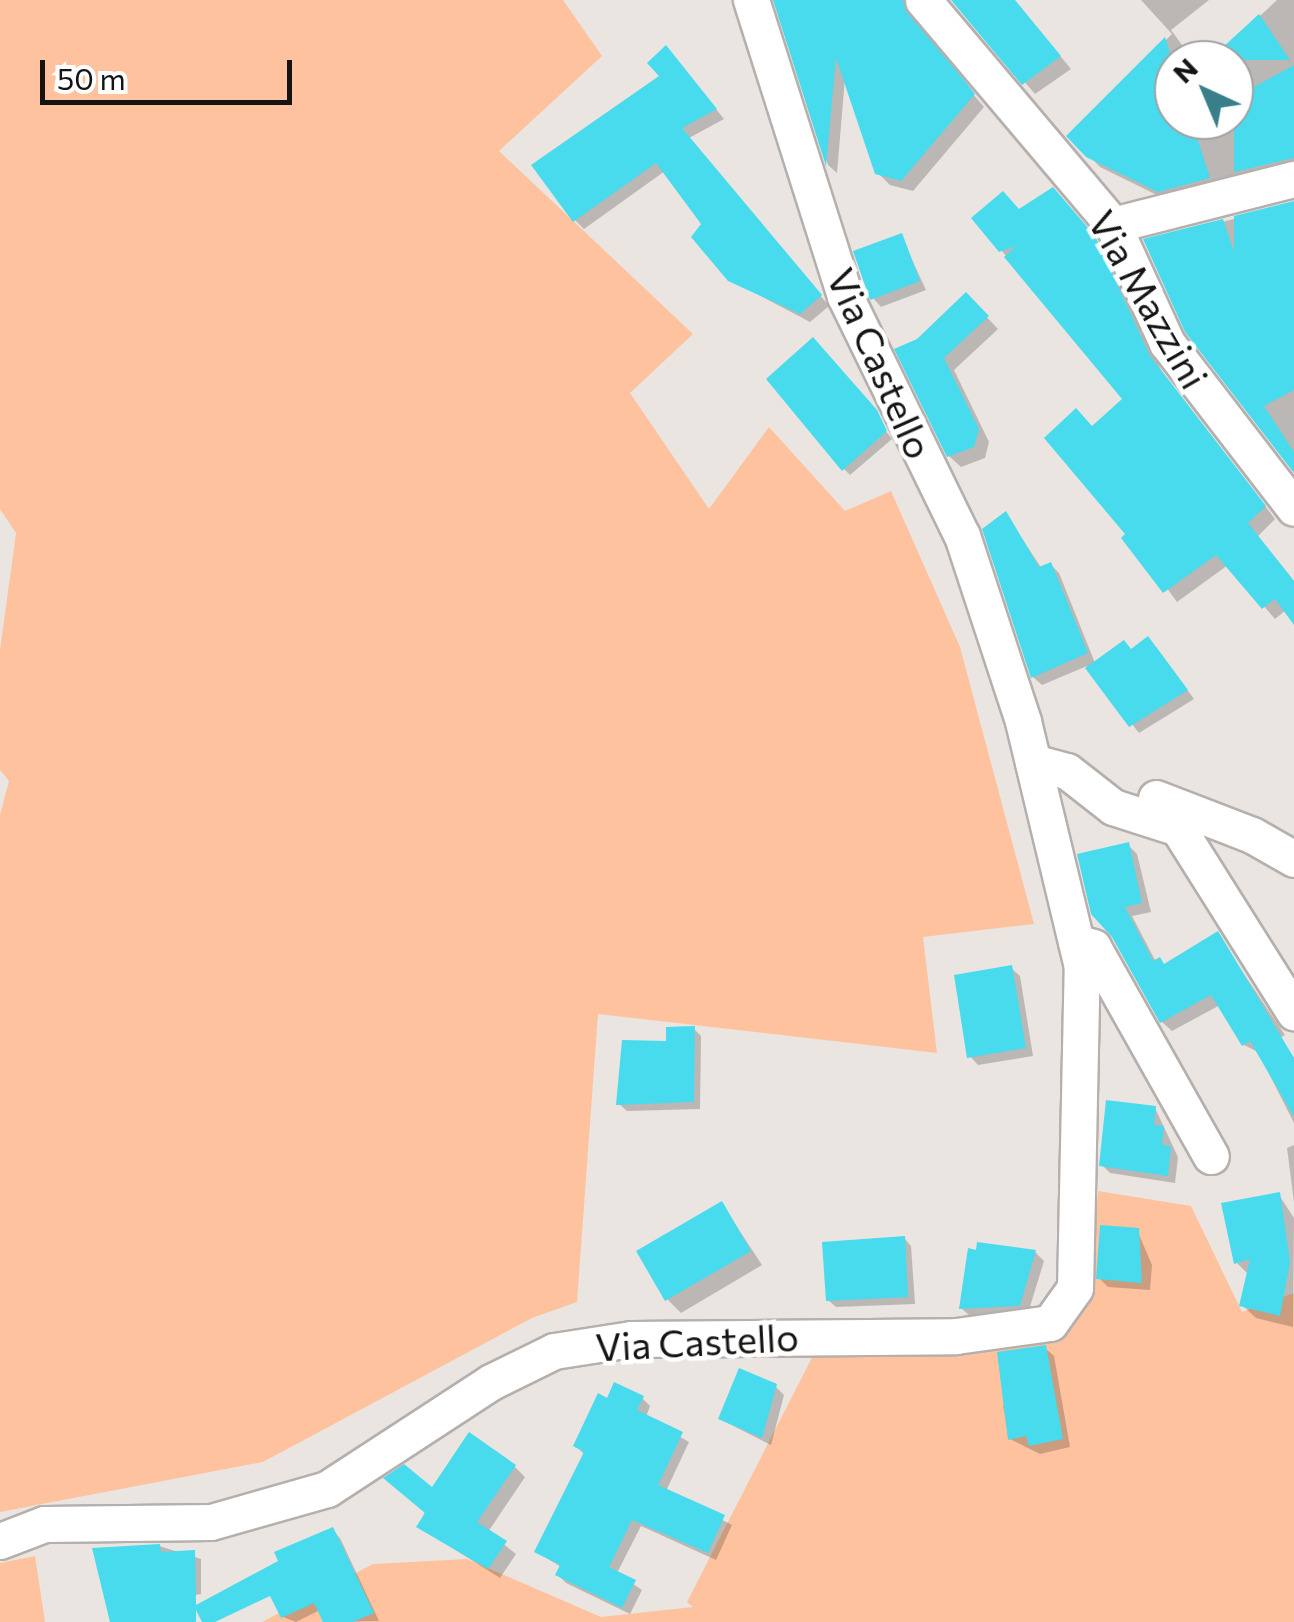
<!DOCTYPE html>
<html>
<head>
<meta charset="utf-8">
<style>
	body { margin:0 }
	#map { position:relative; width:1294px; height:1622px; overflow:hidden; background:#eae5e1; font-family:Commissioner,sans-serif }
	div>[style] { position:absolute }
	.green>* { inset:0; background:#fec39e }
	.shadow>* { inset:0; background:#0003 }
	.building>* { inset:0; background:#47dbed }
	.roads { filter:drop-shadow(2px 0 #b5b0ad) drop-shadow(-2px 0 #b5b0ad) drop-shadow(0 2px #b5b0ad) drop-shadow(0 -2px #b5b0ad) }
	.street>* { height:35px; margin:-17.5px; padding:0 17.5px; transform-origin:17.5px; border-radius:17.5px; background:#fff }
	span { translate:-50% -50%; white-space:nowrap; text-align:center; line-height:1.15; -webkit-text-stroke:9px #fff; paint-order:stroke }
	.street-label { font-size:38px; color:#151413 }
	.north { position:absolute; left:1154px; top:40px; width:100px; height:100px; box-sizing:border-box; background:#fff; border:2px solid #a1a1a1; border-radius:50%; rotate:316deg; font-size:28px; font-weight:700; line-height:40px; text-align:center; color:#151413 }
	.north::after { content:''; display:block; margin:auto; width:35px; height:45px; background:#387f89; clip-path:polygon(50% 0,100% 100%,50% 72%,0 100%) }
	.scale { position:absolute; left:40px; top:60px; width:252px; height:45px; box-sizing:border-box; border:5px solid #151413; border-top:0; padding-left:12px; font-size:30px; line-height:35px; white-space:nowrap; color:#151413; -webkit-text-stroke:8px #fff; paint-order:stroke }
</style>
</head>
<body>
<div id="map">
	<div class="green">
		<i style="clip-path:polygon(0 0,563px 0,602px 56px,499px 151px,693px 334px,630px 393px,709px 509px,769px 427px,845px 511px,891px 491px,960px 647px,1034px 924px,923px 937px,937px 1053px,598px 1014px,577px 1302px,532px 1318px,263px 1462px,0 1512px,0 815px,9px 781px,0 770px,0 650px,16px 533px,0 509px)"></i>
		<i style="clip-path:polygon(1098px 1191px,1191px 1206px,1242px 1312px,1294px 1293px,1294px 1622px,262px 1622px,373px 1564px,467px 1559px,601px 1617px,693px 1607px,687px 1602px,822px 1338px,1041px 1323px,1092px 1249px)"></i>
		<i style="clip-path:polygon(35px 1556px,45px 1622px,0 1622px,0 1563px)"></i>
	</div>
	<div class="shadow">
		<i style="clip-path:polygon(776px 0,917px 0,917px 27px,984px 107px,913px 191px,890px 185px,878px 173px,845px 78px,837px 173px,828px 165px)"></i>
		<i style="clip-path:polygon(954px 0,1014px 0,1071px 69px,1035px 94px)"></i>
		<i style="clip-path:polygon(1141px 0,1209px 0,1171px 30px,1193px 60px,1174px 60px,1174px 120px,1234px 120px,1234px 60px,1194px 60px,1232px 42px,1277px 0,1294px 0,1294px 171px,1171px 202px,1100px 167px,1070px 136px,1172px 34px)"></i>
		<i style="clip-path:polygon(675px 58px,724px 119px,689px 138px,829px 306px,810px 322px,730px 280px,704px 224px,665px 171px,584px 229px,575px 220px)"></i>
		<i style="clip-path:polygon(1064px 202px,1106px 251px,1161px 370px,1275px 519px,1258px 536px,1294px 581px,1294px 620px,1286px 610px,1275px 619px,1228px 565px,1177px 602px,1128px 534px,1093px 429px,1126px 400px,1001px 250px,1020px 212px)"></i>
		<i style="clip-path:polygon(1294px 204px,1294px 469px,1146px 241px)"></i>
		<i style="clip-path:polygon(901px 236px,926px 290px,881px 307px,873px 298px)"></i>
		<i style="clip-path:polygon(966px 295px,998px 329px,954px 370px,989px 442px,985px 458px,961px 467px,949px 456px,918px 341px)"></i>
		<i style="clip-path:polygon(819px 346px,892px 439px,850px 475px,844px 469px)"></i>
		<i style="clip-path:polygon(1006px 514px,1042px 569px,1051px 565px,1059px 573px,1095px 663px,1156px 647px,1194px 699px,1139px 733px,1087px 666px,1042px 685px,1033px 677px)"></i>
		<i style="clip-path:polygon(1128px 845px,1137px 854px,1151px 912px,1132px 916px,1156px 962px,1165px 966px,1217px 934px,1285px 1035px,1280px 1038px,1294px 1058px,1294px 1123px,1258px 1052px,1244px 1045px,1220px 1005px,1172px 1031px,1162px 1022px,1114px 935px)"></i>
		<i style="clip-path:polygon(1011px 968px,1020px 976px,1033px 1056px,978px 1065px,970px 1056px)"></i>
		<i style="clip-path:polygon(694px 1029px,701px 1036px,700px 1109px,627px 1111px,619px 1104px,668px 1044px)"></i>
		<i style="clip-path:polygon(1155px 1108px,1178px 1157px,1175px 1183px,1110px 1173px,1102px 1165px)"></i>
		<i style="clip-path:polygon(1294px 1145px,1294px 1202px,1287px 1148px)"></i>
		<i style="clip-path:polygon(1279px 1195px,1294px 1218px,1293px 1327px,1256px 1318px,1242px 1305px,1249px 1275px,1237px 1263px)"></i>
		<i style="clip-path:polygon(722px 1204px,762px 1265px,681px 1313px,667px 1299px)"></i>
		<i style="clip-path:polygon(1137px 1230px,1152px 1265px,1150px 1290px,1108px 1287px,1099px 1278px)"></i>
		<i style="clip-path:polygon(904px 1238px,911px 1246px,915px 1304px,836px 1307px,828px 1300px)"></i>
		<i style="clip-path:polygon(1035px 1252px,1044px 1261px,1028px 1313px,970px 1316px,961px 1308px)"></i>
		<i style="clip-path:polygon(1045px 1348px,1054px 1356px,1070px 1447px,1040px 1454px,1010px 1439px,1003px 1406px)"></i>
		<i style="clip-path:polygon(775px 1386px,784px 1395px,771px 1445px,720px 1419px)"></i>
		<i style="clip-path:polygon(642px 1398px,650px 1406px,646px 1417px,689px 1442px,666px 1491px,732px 1525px,716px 1560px,641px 1526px,617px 1573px,642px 1590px,630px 1614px,566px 1583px,558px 1575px,561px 1567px,537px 1552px,585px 1455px,576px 1446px,608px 1401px)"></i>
		<i style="clip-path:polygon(514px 1466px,525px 1477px,488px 1532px,516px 1554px,500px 1578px,419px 1527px,433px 1490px)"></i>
		<i style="clip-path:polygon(332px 1530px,340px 1538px,379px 1621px,326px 1622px,320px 1610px,296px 1622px,283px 1617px)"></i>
		<i style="clip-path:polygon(159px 1546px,201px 1559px,201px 1594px,115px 1609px)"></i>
	</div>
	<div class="building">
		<i style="clip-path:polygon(773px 0,902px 0,975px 94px,901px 181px,875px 174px,836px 58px,826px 166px)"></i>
		<i style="clip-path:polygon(951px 0,1015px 0,1061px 56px,1022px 85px)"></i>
		<i style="clip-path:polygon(1259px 14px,1290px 60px,1209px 60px)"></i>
		<i style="clip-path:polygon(1165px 37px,1174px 65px,1174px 132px,1192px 122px,1210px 178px,1158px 192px,1086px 157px,1066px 136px)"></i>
		<i style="clip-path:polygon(666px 45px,717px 109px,682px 128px,822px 295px,800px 314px,728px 281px,691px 237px,701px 224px,656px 163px,573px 222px,531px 165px,659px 76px,647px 63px)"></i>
		<i style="clip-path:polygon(1294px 65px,1294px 158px,1234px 172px,1234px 98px)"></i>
		<i style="clip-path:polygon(1053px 187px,1095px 236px,1150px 356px,1266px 506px,1248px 523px,1294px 581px,1294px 625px,1275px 599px,1262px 609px,1216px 555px,1163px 593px,1121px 538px,1125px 534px,1044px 438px,1076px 408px,1092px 426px,1122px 399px,1004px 257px,1016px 246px,999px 252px,971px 218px,1003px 191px,1019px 209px)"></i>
		<i style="clip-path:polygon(1294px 201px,1294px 390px,1264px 406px,1294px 452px,1294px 473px,1185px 332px,1143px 239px,1223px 219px,1234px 252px,1234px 216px)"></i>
		<i style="clip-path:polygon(902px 233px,920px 281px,870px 300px,853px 251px)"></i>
		<i style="clip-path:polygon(966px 292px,989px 316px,944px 358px,979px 429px,974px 447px,947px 457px,894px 349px,917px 339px)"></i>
		<i style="clip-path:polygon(813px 337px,877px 410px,887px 431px,842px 471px,766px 379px)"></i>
		<i style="clip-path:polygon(1006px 511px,1039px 567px,1051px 562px,1088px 653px,1031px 678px,982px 529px)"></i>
		<i style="clip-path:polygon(1148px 636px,1188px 690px,1129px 727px,1085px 668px,1124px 640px,1131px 649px)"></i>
		<i style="clip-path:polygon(1129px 842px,1142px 903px,1125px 907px,1153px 961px,1160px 957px,1164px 964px,1218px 931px,1294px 1058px,1294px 1117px,1250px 1041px,1242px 1046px,1211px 995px,1160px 1023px,1112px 937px,1091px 914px,1077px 854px)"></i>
		<i style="clip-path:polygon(1012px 965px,1026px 1048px,967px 1058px,954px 975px)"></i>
		<i style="clip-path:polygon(695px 1026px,694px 1102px,616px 1105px,622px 1040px,666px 1041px,666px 1027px)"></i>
		<i style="clip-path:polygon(1106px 1100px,1156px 1106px,1154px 1125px,1164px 1126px,1162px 1145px,1171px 1146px,1168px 1176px,1099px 1166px)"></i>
		<i style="clip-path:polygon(1280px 1192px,1290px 1262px,1280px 1316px,1239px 1306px,1250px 1259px,1234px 1264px,1221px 1203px)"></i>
		<i style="clip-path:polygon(722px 1201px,751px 1251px,665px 1301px,636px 1251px)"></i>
		<i style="clip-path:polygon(1100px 1225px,1139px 1228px,1142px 1283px,1096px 1279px)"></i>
		<i style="clip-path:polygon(905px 1236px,908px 1297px,826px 1301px,822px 1242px)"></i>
		<i style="clip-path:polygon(977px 1242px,1036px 1250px,1020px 1306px,959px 1309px,968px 1248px,976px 1250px)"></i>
		<i style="clip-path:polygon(1046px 1345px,1063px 1439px,1029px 1446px,1026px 1436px,1008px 1440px,997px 1352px)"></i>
		<i style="clip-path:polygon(739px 1368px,777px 1384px,762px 1438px,718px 1419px)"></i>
		<i style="clip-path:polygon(614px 1382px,644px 1396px,637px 1410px,683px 1432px,658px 1485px,725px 1515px,708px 1553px,632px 1520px,609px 1567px,636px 1580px,622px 1608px,555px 1575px,560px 1565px,534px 1552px,584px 1452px,573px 1446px,598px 1393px,607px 1398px)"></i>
		<i style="clip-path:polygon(469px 1432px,516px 1465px,477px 1522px,507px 1541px,488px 1569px,416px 1527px,425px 1513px,383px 1478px,404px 1464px,432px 1487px)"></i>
		<i style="clip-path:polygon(333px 1527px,374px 1613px,353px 1622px,323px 1622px,314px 1603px,281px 1618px,270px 1596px,215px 1622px,202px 1622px,196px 1610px,196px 1622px,110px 1622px,92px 1548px,160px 1544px,161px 1552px,195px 1550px,196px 1605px,278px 1561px,274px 1552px)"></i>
	</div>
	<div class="roads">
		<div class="street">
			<i style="left:923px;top:0;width:294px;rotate:49.8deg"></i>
			<i style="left:1113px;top:225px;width:130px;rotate:65.4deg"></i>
			<i style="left:1167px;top:343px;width:208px;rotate:52.4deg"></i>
			<i style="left:1113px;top:225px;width:187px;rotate:-14.3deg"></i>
			<i style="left:1033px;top:762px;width:35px;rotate:15deg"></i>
			<i style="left:1067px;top:771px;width:58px;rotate:38deg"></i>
			<i style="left:1113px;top:807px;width:68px;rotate:17.9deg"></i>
			<i style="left:1178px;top:828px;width:218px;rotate:57.8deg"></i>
			<i style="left:1156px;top:798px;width:103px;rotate:21.1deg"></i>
			<i style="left:1252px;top:835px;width:48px;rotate:29.7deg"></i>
			<i style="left:1076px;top:942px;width:18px;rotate:16deg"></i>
			<i style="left:1093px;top:947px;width:240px;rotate:60.6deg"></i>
			<i style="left:0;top:1541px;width:47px;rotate:-21.1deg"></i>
			<i style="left:44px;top:1524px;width:167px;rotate:-0.7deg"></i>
			<i style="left:211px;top:1522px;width:121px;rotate:-15.9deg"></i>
			<i style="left:327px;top:1489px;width:196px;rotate:-33.1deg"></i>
			<i style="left:491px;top:1382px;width:70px;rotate:-26.2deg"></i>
			<i style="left:554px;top:1351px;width:78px;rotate:-8.9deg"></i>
			<i style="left:631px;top:1339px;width:325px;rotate:-0.5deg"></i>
			<i style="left:956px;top:1336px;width:95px;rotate:-7.9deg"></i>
			<i style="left:1050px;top:1323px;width:43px;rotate:-54.5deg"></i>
			<i style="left:1075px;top:1288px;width:321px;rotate:-88.8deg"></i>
			<i style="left:1082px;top:967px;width:253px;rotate:-103.5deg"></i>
			<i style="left:1023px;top:721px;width:195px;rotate:-108.2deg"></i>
			<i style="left:962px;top:536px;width:267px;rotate:-116deg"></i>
			<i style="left:845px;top:296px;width:311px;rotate:-107.6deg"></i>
		</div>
	</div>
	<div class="street-label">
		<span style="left:1149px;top:299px;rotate:60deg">Via Mazzini</span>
		<span style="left:881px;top:363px;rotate:66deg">Via Castello</span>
		<span style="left:697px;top:1341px;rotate:-3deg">Via Castello</span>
	</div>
	<div class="north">N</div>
	<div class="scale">50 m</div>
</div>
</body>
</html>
